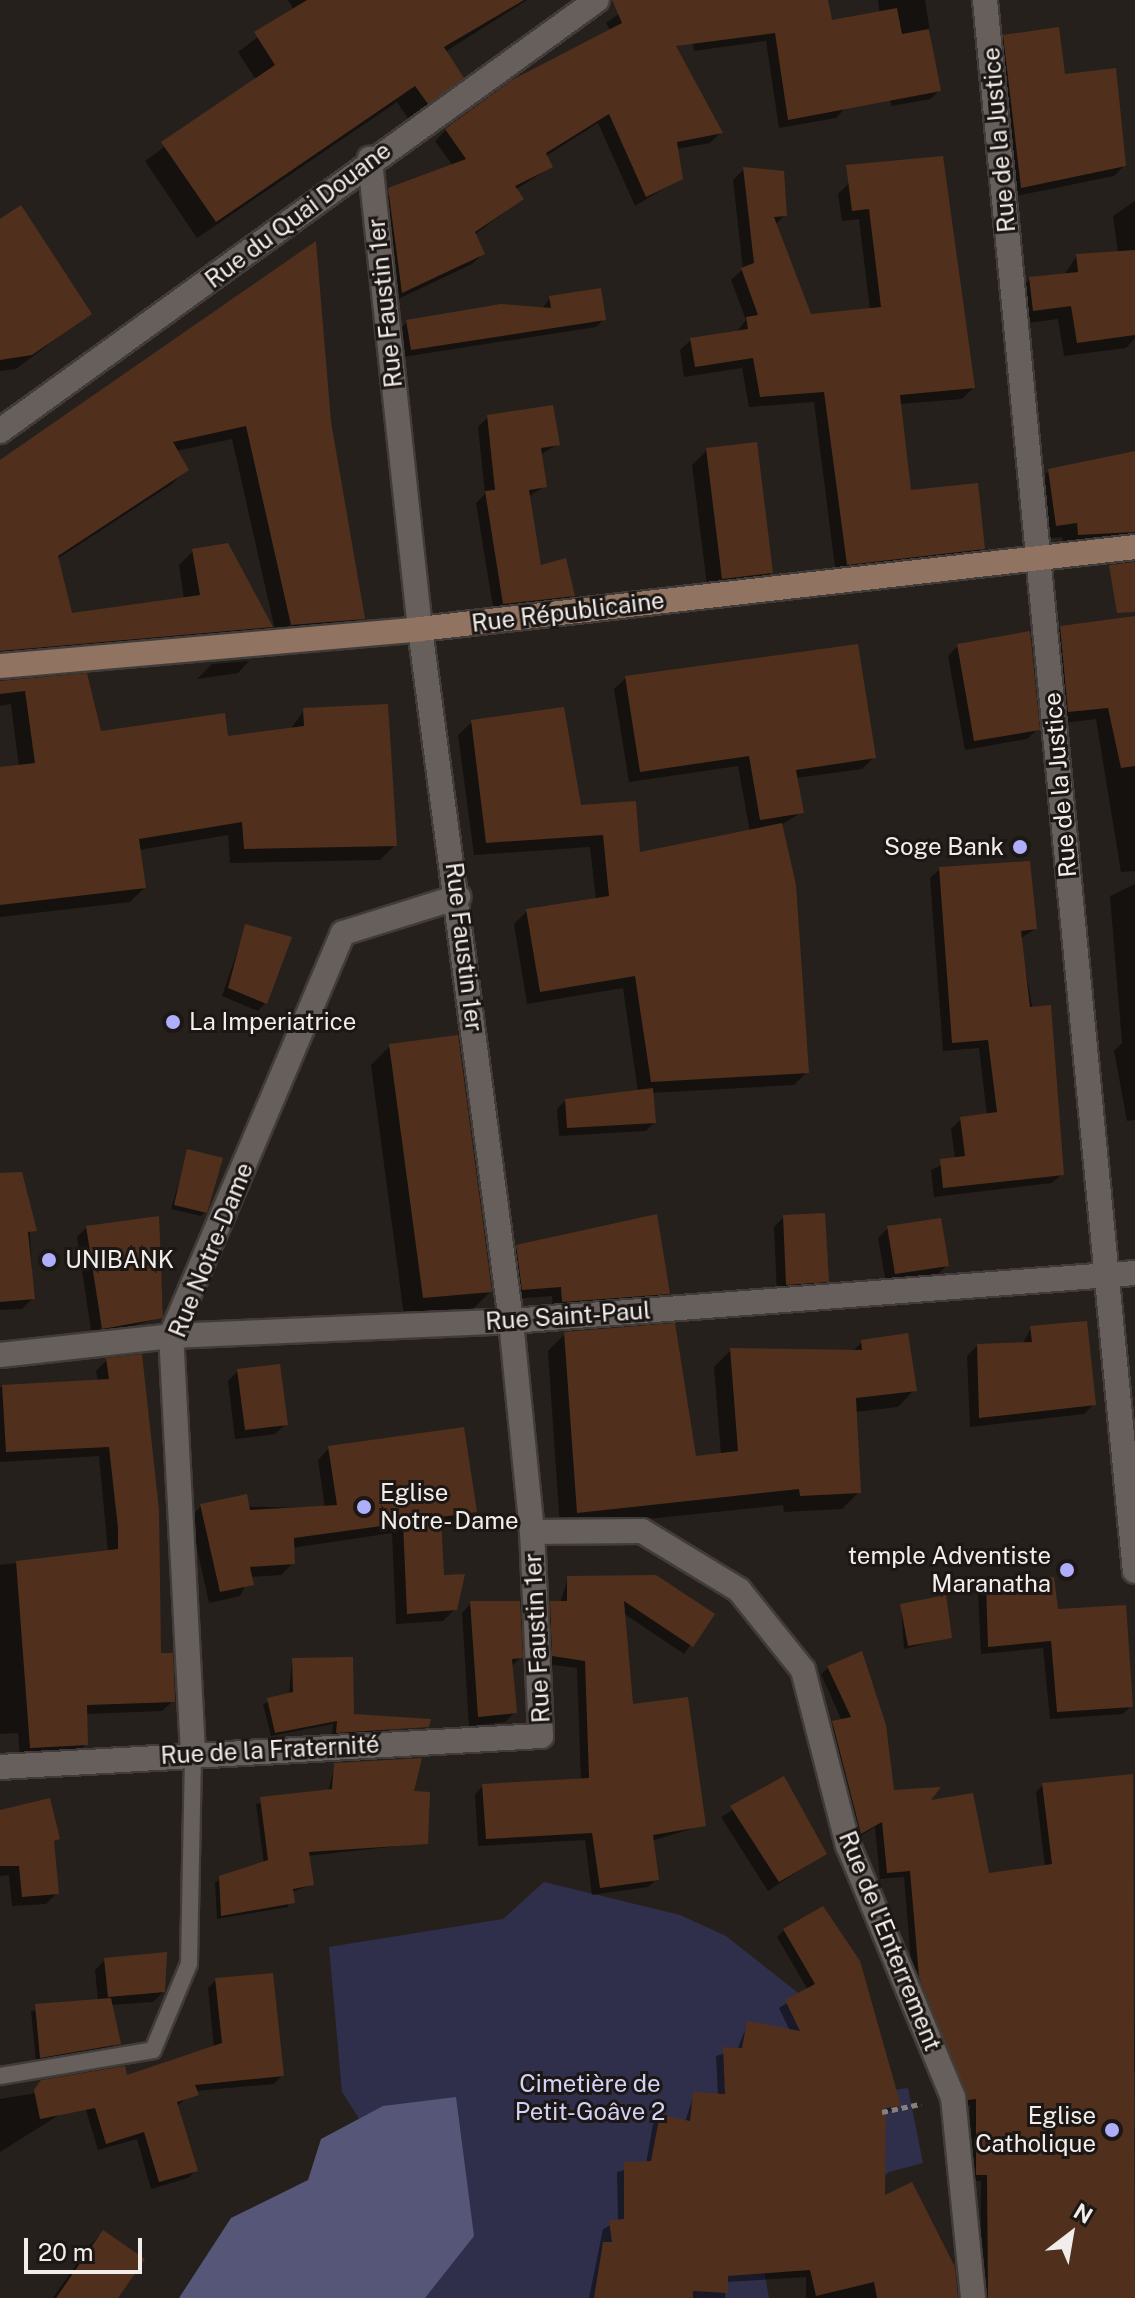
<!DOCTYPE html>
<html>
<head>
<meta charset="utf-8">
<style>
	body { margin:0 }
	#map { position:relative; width:1135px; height:2298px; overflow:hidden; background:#26201d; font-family:"Public Sans",sans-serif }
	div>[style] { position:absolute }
	.green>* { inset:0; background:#2f2f4c }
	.forest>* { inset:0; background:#565679 }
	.shadow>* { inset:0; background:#0007 }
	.building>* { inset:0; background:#50301c }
	.path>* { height:5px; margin-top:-2.5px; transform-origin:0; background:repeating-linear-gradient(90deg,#85807d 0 6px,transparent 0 10px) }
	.roads { filter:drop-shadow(2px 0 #413c39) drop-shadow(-2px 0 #413c39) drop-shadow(0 2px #413c39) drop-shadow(0 -2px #413c39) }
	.lane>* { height:16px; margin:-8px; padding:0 8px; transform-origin:8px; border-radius:8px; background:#665f5b }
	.street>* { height:24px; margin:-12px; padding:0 12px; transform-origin:12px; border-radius:12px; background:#665f5b }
	.secondary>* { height:24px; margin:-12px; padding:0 12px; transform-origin:12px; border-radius:12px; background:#907360 }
	.dots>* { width:22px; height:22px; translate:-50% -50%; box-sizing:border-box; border:4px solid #1c1714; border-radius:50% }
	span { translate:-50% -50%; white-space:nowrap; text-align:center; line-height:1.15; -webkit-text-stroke:6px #1c1714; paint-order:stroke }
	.street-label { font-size:24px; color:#f1edea }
	.poi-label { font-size:24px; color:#f1edea }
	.right { translate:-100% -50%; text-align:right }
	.left { translate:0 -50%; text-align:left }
	.park-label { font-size:24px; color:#d1d2f8 }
	.north { position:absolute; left:1031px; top:2194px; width:80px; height:80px; -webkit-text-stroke:6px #1c1714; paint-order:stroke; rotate:31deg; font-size:22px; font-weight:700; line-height:32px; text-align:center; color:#f1edea }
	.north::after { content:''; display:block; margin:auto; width:28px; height:36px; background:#f1edea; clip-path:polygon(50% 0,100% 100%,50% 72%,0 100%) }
	.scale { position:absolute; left:24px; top:2238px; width:118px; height:36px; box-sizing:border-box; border:4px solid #f1edea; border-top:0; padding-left:10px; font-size:24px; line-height:28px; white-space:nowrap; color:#f1edea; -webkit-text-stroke:6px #1c1714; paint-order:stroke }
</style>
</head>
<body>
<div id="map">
	<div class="green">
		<i style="clip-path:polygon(544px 1882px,680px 1915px,726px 1936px,811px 2003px,846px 2097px,908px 2088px,923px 2163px,889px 2172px,764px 2271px,769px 2298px,409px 2298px,427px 2224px,342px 2092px,329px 1947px,503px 1919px)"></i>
	</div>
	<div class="forest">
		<i style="clip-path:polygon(456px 2097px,474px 2236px,425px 2298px,179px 2298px,231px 2218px,308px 2180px,321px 2139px,383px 2106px)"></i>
	</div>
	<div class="shadow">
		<i style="clip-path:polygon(288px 0,527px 0,445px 52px,461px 77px,409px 120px,397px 102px,197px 238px,145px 161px,256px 80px,238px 52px,294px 10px)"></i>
		<i style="clip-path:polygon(639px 0,646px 0,721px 132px,710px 143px,676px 149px,681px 178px,635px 206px,598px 123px,546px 156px,551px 167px,515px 190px,522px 199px,474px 235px,483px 254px,472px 264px,392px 302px,378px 201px,453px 166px,435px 141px,446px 130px,611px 31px,606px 23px)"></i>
		<i style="clip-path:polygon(687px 0,826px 0,845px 108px,836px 118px,779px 128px,766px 41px,694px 51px)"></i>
		<i style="clip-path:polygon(878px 0,925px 0,939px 90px,931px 99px,891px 106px)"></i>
		<i style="clip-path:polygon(1004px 37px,1063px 76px,1124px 166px,1114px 176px,1011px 197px,994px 47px)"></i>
		<i style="clip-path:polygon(744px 169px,785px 215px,775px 225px,809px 316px,870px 310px,859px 219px,842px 221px,838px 194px,849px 183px,896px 176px,973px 388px,962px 399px,899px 404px,909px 493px,983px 548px,972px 559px,836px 575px,814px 402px,749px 407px,742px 368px,684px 377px,680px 350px,691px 340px,736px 333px,746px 320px,731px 280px,743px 269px,733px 180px)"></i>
		<i style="clip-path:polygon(1135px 201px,1135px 338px,1126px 348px,1064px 356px,1058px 319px,1020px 324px,1016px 293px,1030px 279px,1064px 275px,1077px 256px,1118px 253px,1113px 216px)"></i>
		<i style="clip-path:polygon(0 221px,89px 314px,16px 369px,0 371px)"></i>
		<i style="clip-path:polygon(314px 245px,329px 422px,363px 618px,348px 633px,277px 639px,232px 439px,176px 451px,186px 469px,172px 484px,57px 559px,70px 616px,184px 599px,179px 565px,193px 551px,271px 627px,256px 641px,0 663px,0 462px)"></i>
		<i style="clip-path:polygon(550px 298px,604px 319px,596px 327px,403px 357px,399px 330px,407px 322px,542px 309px)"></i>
		<i style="clip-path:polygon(488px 417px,558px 444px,540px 455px,545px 486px,528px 497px,540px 567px,573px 595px,564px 605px,494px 613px,476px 503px,485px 494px,478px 427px)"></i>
		<i style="clip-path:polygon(707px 450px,771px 573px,756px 588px,708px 593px,692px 465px)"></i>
		<i style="clip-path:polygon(1135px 454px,1135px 565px,1125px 547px,1064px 549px,1062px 537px,1042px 539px,1034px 486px,1049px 471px)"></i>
		<i style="clip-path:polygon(1135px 619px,1135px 871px,1121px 872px,1096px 719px,1056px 724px,1048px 641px,1061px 628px)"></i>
		<i style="clip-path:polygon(958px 646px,1038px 729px,1027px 739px,965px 750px,948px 656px)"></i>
		<i style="clip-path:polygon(249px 661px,238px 673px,197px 679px,212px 664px)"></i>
		<i style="clip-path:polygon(85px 676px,99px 733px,227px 739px,290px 730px,304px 710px,395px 845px,380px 860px,230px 863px,228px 835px,139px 850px,144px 888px,130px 902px,0 917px,0 769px,19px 767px,11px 704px,0 706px,0 683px)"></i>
		<i style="clip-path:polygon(626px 678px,874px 757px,862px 769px,796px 778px,802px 812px,781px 825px,807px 1072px,794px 1085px,651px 1093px,654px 1123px,646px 1131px,559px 1136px,557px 1109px,566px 1100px,638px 1092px,623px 988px,527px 1004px,514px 924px,527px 911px,596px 900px,590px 847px,474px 855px,458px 735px,472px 722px,638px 855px,750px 832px,738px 766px,629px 782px,614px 689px)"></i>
		<i style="clip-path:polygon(940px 869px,1035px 929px,1020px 939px,1062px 1174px,1052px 1183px,934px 1197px,931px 1170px,955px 1159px,951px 1129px,961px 1119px,987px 1116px,979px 1048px,943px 1051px,930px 878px)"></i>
		<i style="clip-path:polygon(1135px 884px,1135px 1120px,1127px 1121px,1114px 1051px,1122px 1043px,1110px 896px)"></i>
		<i style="clip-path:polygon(246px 926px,265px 1003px,258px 1011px,222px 996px)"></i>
		<i style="clip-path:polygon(390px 1046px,490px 1292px,471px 1311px,404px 1316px,371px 1065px)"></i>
		<i style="clip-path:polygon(188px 1151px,205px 1212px,201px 1216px,171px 1209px)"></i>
		<i style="clip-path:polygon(28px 1193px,33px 1298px,22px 1309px,0 1310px,0 1197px)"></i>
		<i style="clip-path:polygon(784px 1217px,827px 1281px,816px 1291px,777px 1294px,774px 1227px)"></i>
		<i style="clip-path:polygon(157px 1218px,163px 1310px,153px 1320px,92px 1337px,77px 1237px,87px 1227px)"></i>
		<i style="clip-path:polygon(888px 1228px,947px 1265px,937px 1275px,886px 1283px,878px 1238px)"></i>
		<i style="clip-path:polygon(517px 1247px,668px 1293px,658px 1303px,553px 1311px,552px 1296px,513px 1299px,507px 1257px)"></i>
		<i style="clip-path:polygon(1031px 1328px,1094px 1404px,1084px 1414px,970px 1427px,967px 1356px,977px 1346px,1022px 1345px)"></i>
		<i style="clip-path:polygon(565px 1334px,694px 1459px,721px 1455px,714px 1367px,731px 1350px,852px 1352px,862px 1342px,914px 1390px,898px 1407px,855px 1412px,859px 1492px,842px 1509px,784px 1512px,783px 1505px,560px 1528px,548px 1351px)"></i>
		<i style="clip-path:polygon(107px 1360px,159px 1656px,173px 1701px,162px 1711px,85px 1714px,86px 1744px,76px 1755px,20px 1758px,18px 1733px,0 1734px,0 1565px,108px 1552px,99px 1456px,0 1462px,0 1387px,98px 1382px,96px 1371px)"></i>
		<i style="clip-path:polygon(238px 1371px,286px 1424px,275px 1434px,235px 1439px,228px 1381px)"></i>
		<i style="clip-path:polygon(329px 1448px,475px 1511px,463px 1523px,439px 1526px,442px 1577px,455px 1609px,443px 1621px,396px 1624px,392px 1533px,292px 1548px,293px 1563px,281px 1575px,250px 1577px,240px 1596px,209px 1603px,190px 1518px,201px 1506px,325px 1508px,318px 1460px)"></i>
		<i style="clip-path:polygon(568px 1578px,712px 1615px,684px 1654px,623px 1613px,631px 1706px,704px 1825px,651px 1841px,657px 1879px,648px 1887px,592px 1895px,585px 1840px,478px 1846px,475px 1794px,483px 1786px,581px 1781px,577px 1668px,545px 1664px,543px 1611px,560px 1603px)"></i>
		<i style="clip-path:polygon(986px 1586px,1131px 1706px,1123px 1714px,1050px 1719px,1043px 1648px,981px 1654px,978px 1594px)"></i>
		<i style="clip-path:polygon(471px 1603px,521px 1657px,511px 1667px,515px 1712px,505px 1722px,469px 1726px,462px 1613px)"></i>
		<i style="clip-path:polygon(901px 1606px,950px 1637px,904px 1649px)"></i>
		<i style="clip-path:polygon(292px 1660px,352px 1716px,427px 1726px,332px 1736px,333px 1724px,271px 1736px,263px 1704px,289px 1695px)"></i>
		<i style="clip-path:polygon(829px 1667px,892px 1792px,927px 1803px,987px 1875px,1045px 1867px,1036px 1792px,1043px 1785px,1131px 1776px,1135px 2072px,1125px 2073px,1135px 2130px,1135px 2298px,980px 2298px,981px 2181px,969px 2181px,970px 2105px,961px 2106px,913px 1985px,904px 1877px,880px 1879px,875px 1827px,854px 1840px,825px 1730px,842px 1721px,821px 1674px)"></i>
		<i style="clip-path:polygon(335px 1765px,411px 1793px,426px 1843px,307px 1856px,312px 1885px,291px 1892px,288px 1907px,217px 1919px,215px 1882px,264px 1864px,256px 1804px,328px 1791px)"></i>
		<i style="clip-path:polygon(783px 1779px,824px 1854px,768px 1891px,721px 1817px)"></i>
		<i style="clip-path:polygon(0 1810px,58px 1838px,52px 1844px,57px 1893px,46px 1904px,12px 1906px,9px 1875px,0 1876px)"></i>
		<i style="clip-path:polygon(784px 1930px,899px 2106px,884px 2114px,883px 2198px,957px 2298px,806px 2298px,806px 2277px,726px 2282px,725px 2298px,589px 2298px,603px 2229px,618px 2221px,617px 2172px,646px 2164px,653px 2124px,660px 2117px,685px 2122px,694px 2094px,718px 2096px,716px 2056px,737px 2050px,748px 2023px,790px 2031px,779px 2008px,808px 1990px,777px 1937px)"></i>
		<i style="clip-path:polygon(105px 1960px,163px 1992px,153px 2002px,110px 2005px,114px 2048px,36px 2062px,31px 2011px,98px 2001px,95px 1970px)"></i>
		<i style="clip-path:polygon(216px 1980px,281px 2076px,274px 2084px,195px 2091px,177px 2106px,196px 2170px,188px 2178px,151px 2189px,137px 2139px,98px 2150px,83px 2100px,0 2152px,0 2099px,126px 2078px,214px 2047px,208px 1988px)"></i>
		<i style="clip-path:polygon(103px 2232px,115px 2298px,53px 2298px,88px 2247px)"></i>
	</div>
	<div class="building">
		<i style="clip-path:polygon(307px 0,524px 0,444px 47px,464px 78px,428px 104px,415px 86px,216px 222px,161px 142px,275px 65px,254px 32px)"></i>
		<i style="clip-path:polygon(612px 0,828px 0,832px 20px,897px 8px,902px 34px,929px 29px,941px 91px,788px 120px,775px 33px,676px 46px,723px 133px,677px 142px,683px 179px,646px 197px,609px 114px,546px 153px,553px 167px,515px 186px,524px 199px,475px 232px,485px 254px,402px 293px,388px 188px,466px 159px,445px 129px,512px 80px,622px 23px)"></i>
		<i style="clip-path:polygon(1059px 27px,1065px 74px,1116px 68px,1126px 166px,1021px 188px,1003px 35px)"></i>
		<i style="clip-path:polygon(943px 156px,975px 388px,900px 395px,911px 490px,978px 483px,985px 549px,847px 565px,824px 392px,760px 397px,753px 358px,695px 367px,690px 338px,748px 329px,746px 317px,758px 315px,741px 268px,754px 263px,743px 167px,784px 171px,787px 216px,774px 217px,811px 314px,881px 307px,869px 209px,852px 211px,846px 165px)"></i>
		<i style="clip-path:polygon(21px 205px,92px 314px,32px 355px,0 360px,0 219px)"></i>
		<i style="clip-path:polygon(316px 241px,331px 422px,365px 619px,291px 625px,246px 426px,173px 442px,189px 470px,58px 556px,72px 613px,200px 595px,192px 549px,228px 543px,273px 627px,0 651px,0 460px)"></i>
		<i style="clip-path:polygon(1135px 250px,1135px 335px,1077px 343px,1071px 306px,1033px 311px,1029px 277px,1078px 272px,1076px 254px)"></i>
		<i style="clip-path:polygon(601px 288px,606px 320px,411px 350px,406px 320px,501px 304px,551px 308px,549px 296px)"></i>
		<i style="clip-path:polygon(553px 405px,560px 445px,541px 448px,547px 487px,529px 490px,541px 565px,566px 558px,575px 596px,503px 604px,485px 491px,495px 490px,487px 415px)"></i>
		<i style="clip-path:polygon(757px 442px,773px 573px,722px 579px,706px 448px)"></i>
		<i style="clip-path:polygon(1135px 451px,1135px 532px,1078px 535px,1077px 523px,1056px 526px,1048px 469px)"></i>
		<i style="clip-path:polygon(1135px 562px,1135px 612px,1117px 613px,1109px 565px)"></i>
		<i style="clip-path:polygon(1135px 616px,1135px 766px,1121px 768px,1108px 708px,1068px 712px,1060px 626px)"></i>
		<i style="clip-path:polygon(1030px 631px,1040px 730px,974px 741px,957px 644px)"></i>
		<i style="clip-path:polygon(858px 644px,876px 758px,796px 770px,804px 813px,760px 820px,749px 756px,640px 772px,625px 676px)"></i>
		<i style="clip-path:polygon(87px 673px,101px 731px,225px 713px,228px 736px,304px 726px,303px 708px,388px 704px,397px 846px,244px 849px,242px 822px,139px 839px,146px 888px,0 905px,0 767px,35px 763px,25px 691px,0 694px,0 681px)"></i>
		<i style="clip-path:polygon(564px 707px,581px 805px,636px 801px,640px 852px,782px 823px,796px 885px,809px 1073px,651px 1082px,635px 976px,540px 992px,526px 909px,609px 896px,603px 835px,486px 843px,471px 720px)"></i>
		<i style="clip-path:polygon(1030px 861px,1037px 929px,1021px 931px,1030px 1007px,1051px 1005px,1064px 1175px,943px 1188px,940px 1159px,965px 1156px,960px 1117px,997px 1112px,988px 1040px,952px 1043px,939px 867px)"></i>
		<i style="clip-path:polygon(245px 924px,292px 937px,267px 1004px,228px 988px)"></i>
		<i style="clip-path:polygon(458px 1035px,492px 1292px,423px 1298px,389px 1044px)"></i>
		<i style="clip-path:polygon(653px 1088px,656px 1123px,567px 1128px,565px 1099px)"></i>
		<i style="clip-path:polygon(187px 1149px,223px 1158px,207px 1213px,174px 1205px)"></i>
		<i style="clip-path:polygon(22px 1172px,37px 1231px,28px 1232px,35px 1299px,0 1302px,0 1173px)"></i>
		<i style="clip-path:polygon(825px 1213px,829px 1282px,786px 1285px,783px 1215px)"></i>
		<i style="clip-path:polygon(657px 1214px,670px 1294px,562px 1302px,561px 1287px,522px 1290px,516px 1245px)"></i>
		<i style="clip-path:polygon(159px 1216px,163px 1318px,102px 1329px,86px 1226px)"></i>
		<i style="clip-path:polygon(941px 1218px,949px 1266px,895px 1274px,887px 1226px)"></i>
		<i style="clip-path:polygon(1087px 1321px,1096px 1405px,979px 1418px,977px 1344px,1032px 1342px,1030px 1326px)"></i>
		<i style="clip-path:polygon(675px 1323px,696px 1456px,738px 1451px,730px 1348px,862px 1350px,861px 1340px,908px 1333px,917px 1391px,856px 1398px,861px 1493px,800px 1496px,799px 1489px,577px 1513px,564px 1332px)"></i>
		<i style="clip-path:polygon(142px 1354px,159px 1510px,161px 1653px,173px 1653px,175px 1702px,87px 1705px,88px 1745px,30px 1748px,16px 1561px,118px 1549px,118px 1528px,109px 1447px,6px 1452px,2px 1385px,109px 1379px,106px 1358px)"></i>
		<i style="clip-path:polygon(280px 1364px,288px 1425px,245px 1430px,237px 1369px)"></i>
		<i style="clip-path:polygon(464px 1427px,477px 1512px,441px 1517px,444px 1575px,465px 1574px,457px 1610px,407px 1614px,403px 1523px,294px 1538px,295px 1564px,250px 1567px,254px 1585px,220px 1592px,200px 1504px,247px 1494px,250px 1510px,337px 1505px,328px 1446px)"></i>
		<i style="clip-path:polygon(656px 1575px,715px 1614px,693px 1647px,624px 1601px,633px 1704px,688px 1697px,706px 1826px,653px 1835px,659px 1880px,600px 1888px,592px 1833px,486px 1839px,482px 1784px,589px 1778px,585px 1661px,552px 1656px,550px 1601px,567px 1601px,567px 1576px)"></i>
		<i style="clip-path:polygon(1054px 1577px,1058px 1609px,1126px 1605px,1133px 1707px,1057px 1712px,1051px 1641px,988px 1647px,986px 1584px)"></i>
		<i style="clip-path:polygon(946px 1595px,952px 1638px,908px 1646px,900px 1604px)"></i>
		<i style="clip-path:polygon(470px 1601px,520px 1601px,523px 1658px,512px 1659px,517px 1713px,478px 1717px)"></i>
		<i style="clip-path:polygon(862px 1651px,886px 1725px,894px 1790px,941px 1787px,931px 1800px,973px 1793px,989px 1873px,1052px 1864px,1042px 1783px,1133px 1774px,1135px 2298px,988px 2298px,987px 2175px,976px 2175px,976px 2099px,968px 2100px,919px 1977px,910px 1871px,887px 1873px,882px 1822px,861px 1834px,832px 1721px,851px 1717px,827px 1666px)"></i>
		<i style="clip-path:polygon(353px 1657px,354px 1714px,431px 1719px,429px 1727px,336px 1733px,337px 1721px,275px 1733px,267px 1698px,293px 1692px,292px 1658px)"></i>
		<i style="clip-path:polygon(422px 1758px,414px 1791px,430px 1792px,428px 1844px,309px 1852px,314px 1885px,293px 1889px,295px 1903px,221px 1916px,219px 1876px,268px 1860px,260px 1797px,332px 1789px,334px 1763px)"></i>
		<i style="clip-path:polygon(784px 1776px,827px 1854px,779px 1882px,730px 1806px)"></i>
		<i style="clip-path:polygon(50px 1798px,60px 1839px,54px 1841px,59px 1894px,22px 1897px,19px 1866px,0 1866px,0 1810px)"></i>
		<i style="clip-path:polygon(823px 1906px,860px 1961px,901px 2106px,886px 2108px,885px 2195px,912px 2182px,955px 2267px,958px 2298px,877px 2298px,874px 2282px,816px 2296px,810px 2270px,728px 2276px,728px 2293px,693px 2291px,693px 2298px,594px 2298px,603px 2242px,612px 2242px,609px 2220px,624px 2219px,624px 2162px,651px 2161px,660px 2114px,690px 2121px,693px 2092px,725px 2094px,723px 2047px,742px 2048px,747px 2021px,800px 2031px,785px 2000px,815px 1984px,783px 1929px)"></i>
		<i style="clip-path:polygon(167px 1952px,165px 1992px,108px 1997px,104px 1958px)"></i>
		<i style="clip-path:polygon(273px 1973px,284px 2076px,195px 2085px,199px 2095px,177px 2102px,198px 2171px,159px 2182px,144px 2132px,106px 2144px,95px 2108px,40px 2119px,34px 2090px,41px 2080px,125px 2066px,127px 2075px,222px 2043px,215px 1978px)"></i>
		<i style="clip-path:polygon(111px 1998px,121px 2044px,40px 2058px,35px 2004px)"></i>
		<i style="clip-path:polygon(103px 2230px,145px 2259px,118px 2298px,56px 2298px)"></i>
	</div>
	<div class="path">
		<i style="left:882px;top:2112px;width:40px;rotate:-12deg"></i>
	</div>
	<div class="roads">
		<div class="lane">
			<i style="left:0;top:2076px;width:155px;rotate:-9.6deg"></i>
			<i style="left:153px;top:2050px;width:93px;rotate:-67.3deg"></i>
			<i style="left:189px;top:1964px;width:211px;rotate:-88.9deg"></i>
		</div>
		<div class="street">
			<i style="left:985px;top:0;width:1578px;rotate:84.55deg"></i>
			<i style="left:0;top:431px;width:736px;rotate:-35.83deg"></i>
			<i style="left:0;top:1355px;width:172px;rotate:-6.3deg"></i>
			<i style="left:171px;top:1336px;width:340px;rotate:-2.5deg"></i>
			<i style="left:511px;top:1321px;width:626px;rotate:-4.4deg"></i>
			<i style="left:532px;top:1532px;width:110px;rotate:-0.5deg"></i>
			<i style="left:642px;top:1531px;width:114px;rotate:31.3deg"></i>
			<i style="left:739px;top:1590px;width:102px;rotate:51.3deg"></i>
			<i style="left:803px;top:1670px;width:181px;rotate:75.6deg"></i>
			<i style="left:848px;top:1845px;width:273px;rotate:67.4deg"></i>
			<i style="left:953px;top:2097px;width:202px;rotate:84.3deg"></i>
			<i style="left:193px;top:1753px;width:418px;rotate:-93deg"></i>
			<i style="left:171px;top:1336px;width:438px;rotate:-66.9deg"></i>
			<i style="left:343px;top:933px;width:121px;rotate:-17.4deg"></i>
			<i style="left:0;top:1767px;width:542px;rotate:-3.28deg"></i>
			<i style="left:541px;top:1736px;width:204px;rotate:-92.5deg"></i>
			<i style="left:532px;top:1532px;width:212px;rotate:-95.7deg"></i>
			<i style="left:511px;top:1321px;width:698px;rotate:-97.49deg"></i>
			<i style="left:420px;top:629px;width:473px;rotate:-96.1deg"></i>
		</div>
		<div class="secondary">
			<i style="left:0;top:666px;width:422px;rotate:-5deg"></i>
			<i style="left:420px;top:629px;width:720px;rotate:-6.54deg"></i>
		</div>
	</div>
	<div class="dots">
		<i style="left:1020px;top:847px;background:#aeaefa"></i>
		<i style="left:173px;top:1022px;background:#aeaefa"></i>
		<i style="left:49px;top:1260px;background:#aeaefa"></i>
		<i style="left:364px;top:1507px;background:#aeaefa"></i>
		<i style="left:1067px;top:1570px;background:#aeaefa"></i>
		<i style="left:1112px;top:2130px;background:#aeaefa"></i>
	</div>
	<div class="street-label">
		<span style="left:999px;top:140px;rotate:-95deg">Rue de la Justice</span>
		<span style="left:298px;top:215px;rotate:-37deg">Rue du Quai Douane</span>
		<span style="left:385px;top:303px;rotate:-96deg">Rue Faustin 1er</span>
		<span style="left:568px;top:612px;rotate:-7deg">Rue Républicaine</span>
		<span style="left:1060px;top:785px;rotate:-95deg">Rue de la Justice</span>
		<span style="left:464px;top:947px;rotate:83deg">Rue Faustin 1er</span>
		<span style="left:211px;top:1250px;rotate:-68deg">Rue Notre-Dame</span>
		<span style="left:568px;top:1316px;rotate:-4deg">Rue Saint-Paul</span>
		<span style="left:537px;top:1638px;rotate:-93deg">Rue Faustin 1er</span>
		<span style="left:270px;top:1750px;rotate:-3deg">Rue de la Fraternité</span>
		<span style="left:890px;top:1941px;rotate:68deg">Rue de l'Enterrement</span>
	</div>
	<div class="poi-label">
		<span class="right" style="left:1004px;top:847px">Soge Bank</span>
		<span class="left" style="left:189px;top:1022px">La Imperiatrice</span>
		<span class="left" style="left:65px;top:1260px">UNIBANK</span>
		<span class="left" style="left:380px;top:1507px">Eglise<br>Notre- Dame</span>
		<span class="right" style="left:1051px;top:1570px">temple Adventiste<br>Maranatha</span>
		<span class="right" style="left:1096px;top:2130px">Eglise<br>Catholique</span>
	</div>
	<div class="park-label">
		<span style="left:590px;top:2098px">Cimetière de<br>Petit-Goâve 2</span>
	</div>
	<div class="north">N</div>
	<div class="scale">20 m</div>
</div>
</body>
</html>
